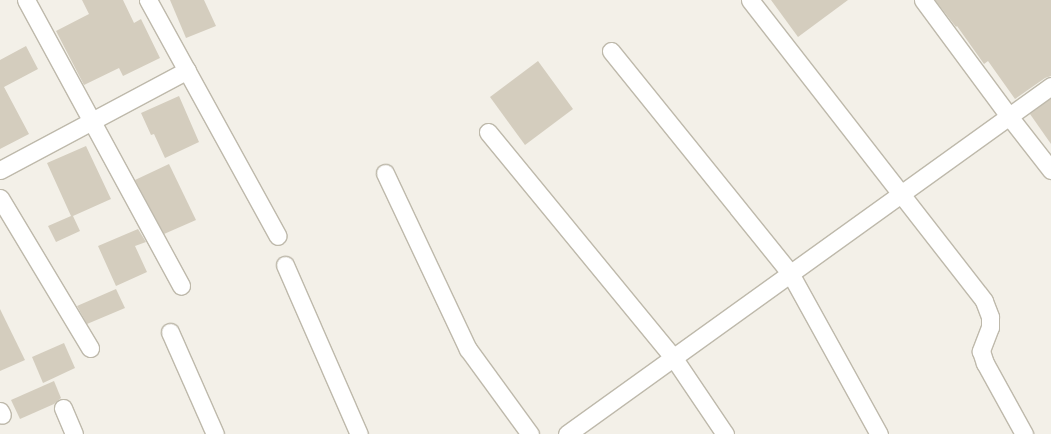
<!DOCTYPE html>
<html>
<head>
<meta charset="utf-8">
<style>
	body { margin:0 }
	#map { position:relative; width:1051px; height:434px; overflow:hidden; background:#f3f0e8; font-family:"DejaVu Sans",sans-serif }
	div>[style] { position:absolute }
	.building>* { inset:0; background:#d4cdbe }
	.roads { filter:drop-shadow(1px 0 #beb9ab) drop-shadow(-1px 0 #beb9ab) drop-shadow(0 1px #beb9ab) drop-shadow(0 -1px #beb9ab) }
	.minor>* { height:17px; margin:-8.5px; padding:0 8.5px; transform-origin:8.5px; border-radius:8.5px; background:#fff }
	span { translate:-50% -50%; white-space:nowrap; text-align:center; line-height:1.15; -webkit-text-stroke:4px #fff; paint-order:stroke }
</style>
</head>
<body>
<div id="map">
	<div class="building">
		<i style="clip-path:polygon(82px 0,123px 0,134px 23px,141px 19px,160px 58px,123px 76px,119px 68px,84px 85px,56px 31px,89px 14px)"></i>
		<i style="clip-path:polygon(170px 0,204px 0,216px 26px,186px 38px)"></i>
		<i style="clip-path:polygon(771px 0,848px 0,798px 37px)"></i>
		<i style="clip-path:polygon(935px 0,1051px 0,1051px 76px,1045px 78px,1015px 99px,988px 61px,984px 64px,957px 26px,956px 27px)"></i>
		<i style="clip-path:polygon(26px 46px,38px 69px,4px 87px,29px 134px,0 149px,0 60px)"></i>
		<i style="clip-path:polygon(538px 61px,573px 109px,525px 145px,490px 97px)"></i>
		<i style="clip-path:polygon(179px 96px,199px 142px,165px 158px,154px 134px,151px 135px,141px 113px)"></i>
		<i style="clip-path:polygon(1051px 98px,1051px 144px,1030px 114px)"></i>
		<i style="clip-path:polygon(86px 146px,111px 199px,73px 216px,80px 231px,56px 242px,48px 226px,71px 216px,47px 163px)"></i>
		<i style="clip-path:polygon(169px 164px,196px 220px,164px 234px,135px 180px)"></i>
		<i style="clip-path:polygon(138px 229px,146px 242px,135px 246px,147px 272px,116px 286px,98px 246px)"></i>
		<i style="clip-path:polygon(116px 289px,125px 308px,87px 324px,77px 306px)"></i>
		<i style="clip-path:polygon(0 309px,25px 360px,0 371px)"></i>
		<i style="clip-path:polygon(64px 343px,75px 368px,43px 383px,32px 357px)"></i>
		<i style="clip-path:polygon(54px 381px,61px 398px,54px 404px,20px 419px,11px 400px)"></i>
	</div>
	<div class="roads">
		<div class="minor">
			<i style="left:26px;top:0;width:325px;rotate:61.5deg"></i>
			<i style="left:148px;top:0;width:269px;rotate:61.2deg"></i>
			<i style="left:750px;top:0;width:381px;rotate:52.1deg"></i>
			<i style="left:984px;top:301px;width:17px;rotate:69deg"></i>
			<i style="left:990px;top:317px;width:10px;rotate:90deg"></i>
			<i style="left:990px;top:327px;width:26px;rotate:111deg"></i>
			<i style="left:981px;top:351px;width:13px;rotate:72deg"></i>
			<i style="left:985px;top:363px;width:81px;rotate:61.2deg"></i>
			<i style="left:923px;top:0;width:143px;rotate:53.5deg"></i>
			<i style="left:1008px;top:115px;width:70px;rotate:52deg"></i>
			<i style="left:611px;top:51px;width:285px;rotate:51.1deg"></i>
			<i style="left:790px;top:273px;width:184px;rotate:61.1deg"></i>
			<i style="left:488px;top:132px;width:291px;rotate:50.6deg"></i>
			<i style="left:673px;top:357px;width:93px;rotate:56deg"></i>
			<i style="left:0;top:170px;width:212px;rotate:-28.1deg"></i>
			<i style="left:385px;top:173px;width:195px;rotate:64.8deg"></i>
			<i style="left:468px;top:349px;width:105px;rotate:53.9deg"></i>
			<i style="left:0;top:198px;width:175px;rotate:59deg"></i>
			<i style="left:285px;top:265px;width:184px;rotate:66.4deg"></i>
			<i style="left:170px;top:332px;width:111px;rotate:66.2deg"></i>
			<i style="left:63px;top:408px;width:28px;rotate:67deg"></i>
			<i style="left:0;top:411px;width:4px;rotate:63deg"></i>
			<i style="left:567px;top:434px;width:596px;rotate:-35.72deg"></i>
		</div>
	</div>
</div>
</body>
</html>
